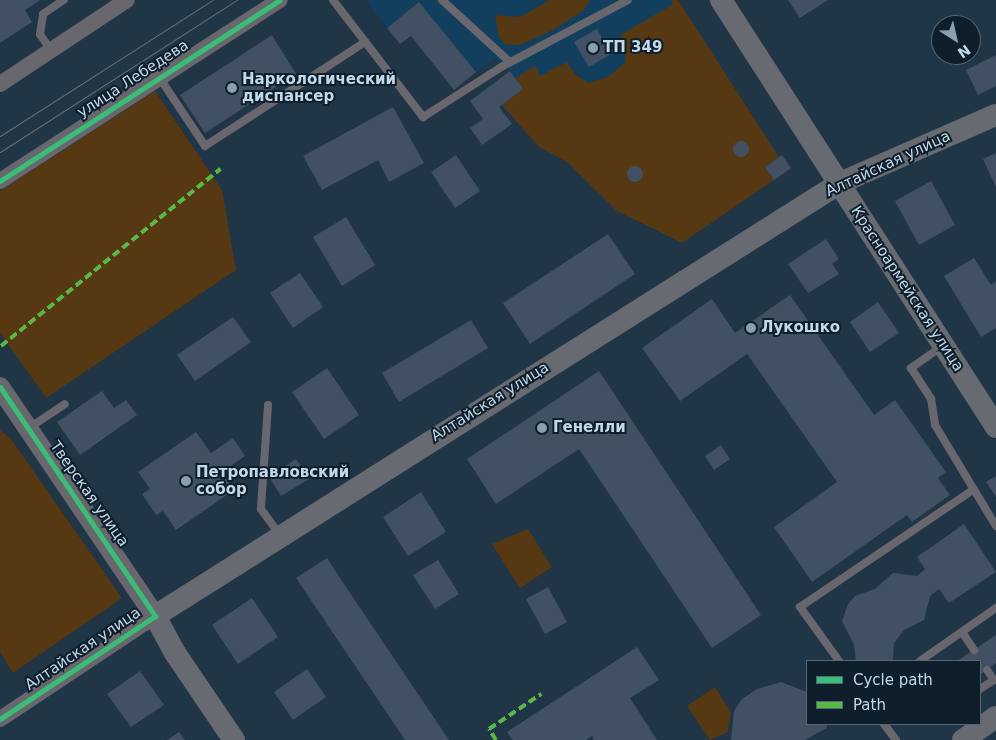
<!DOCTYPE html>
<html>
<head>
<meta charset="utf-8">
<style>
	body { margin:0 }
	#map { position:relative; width:996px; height:740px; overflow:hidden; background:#203545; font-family:"DejaVu Sans",sans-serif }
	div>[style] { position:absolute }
	.built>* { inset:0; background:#123f5d }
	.green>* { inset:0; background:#563813 }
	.building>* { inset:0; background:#415062 }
	.round { border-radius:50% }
	.service>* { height:8px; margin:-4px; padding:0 4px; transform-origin:4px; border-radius:4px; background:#68676e }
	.minor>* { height:16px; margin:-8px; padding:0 8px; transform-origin:8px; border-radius:8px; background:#68676e }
	.tertiary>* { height:20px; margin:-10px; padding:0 10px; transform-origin:10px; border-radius:10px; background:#68676e }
	.secondary>* { height:22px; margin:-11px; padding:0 11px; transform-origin:11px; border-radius:11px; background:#676a71 }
	.tram>* { height:1px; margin:-0.5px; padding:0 0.5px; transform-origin:0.5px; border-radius:0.5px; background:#676f77 }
	.quiet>* { height:4px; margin-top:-2px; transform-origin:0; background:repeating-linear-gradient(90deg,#58b947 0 8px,transparent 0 12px) }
	.cycleway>* { height:5px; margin:-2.5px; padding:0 2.5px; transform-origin:2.5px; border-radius:2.5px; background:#3abd76 }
	.dots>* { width:14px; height:14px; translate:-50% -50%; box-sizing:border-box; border:2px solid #0e1e2b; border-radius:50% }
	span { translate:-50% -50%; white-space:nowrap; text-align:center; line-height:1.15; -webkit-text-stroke:4px #0e1e2b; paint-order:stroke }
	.poi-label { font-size:15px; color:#c3d8e9; font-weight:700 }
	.left { translate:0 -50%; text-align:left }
	.street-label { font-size:15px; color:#c3d8e9 }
	.legend { position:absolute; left:806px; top:660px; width:175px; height:65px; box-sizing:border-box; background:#0e1e2b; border:1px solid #566877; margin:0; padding:6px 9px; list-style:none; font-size:15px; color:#c3d8e9 }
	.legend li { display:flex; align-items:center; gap:10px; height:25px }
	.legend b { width:25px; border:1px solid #566877 }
	.north { position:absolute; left:931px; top:15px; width:50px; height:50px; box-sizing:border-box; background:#0e1e2b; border:1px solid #566877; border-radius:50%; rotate:145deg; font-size:14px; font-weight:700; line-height:20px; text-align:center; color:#c3d8e9 }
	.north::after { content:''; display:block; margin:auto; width:18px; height:22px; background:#8a9fb0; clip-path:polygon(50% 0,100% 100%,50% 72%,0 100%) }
</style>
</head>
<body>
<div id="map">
	<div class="built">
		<i style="clip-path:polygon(366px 0,678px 0,779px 157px,765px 167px,774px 180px,682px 243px,617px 211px,567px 162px,539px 147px,502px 105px,510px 71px,495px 59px,476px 72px,419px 2px,387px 28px)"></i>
	</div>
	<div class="green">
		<i style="clip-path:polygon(550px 0,590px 0,584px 10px,553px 30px,520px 45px,505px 44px,499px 37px,495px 15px,520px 17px)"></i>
		<i style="clip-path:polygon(672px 0,678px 0,779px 157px,765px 167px,774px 180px,682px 243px,617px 211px,567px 162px,539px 147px,502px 105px,523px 89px,515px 78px,535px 66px,540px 76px,567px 62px,575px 74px,588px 83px,608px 77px,625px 63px,626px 46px,620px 35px,672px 5px)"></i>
		<i style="clip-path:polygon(155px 91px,222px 190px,236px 270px,46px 398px,0 333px,0 191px)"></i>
		<i style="clip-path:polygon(0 430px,11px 439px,122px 598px,13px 673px,0 652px)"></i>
		<i style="clip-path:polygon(528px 529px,552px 567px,520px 588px,492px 544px)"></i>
		<i style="clip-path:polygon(715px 687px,731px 712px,728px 732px,710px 740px,687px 706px)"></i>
	</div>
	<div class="building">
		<i style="clip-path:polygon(0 0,40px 0,25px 10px,32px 22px,0 43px)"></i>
		<i style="clip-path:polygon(788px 0,828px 0,800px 18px)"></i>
		<i style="clip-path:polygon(419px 2px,476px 72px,454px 90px,411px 36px,400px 44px,387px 28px)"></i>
		<i style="clip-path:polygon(597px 29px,611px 54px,589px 67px,574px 42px)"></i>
		<i style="clip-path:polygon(272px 35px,296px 74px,205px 133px,180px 95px)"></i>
		<i style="clip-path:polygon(996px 55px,996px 86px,978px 95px,966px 70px)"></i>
		<i style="clip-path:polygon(510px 71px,523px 89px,499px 107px,512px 124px,482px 145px,470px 128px,483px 119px,470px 101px)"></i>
		<i style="clip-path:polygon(393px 107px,424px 163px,389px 182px,378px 160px,322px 190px,303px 156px)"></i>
		<i class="round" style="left:733px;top:141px;width:16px;height:16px"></i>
		<i style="clip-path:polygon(996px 153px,996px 187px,983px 159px)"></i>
		<i style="clip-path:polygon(456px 155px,480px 191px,455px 208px,431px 172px)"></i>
		<i style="clip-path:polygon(782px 155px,791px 168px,774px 180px,765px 167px)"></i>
		<i class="round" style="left:627px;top:166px;width:16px;height:16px"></i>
		<i style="clip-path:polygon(931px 181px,955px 225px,919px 245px,895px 201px)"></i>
		<i style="clip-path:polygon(346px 217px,375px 265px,342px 286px,313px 237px)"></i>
		<i style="clip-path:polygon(608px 234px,635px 274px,530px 344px,503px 303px)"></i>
		<i style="clip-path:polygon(826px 239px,839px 259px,832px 264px,839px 274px,808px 293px,788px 264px)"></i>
		<i style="clip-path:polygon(974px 258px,991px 285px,996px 281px,996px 328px,981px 337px,944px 276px)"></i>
		<i style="clip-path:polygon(300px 273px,323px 307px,293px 328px,270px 293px)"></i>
		<i style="clip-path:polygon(790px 295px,874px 415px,895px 400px,946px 472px,938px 478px,950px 495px,912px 522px,907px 515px,812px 582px,774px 527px,837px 482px,747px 354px,680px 401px,642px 348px,712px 299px,735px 333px)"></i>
		<i style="clip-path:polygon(878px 302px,899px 333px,870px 352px,850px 322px)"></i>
		<i style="clip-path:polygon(233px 317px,251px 342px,195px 381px,177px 355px)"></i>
		<i style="clip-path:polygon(471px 320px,488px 348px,399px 402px,382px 373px)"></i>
		<i style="clip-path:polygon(327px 368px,359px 415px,324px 439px,292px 392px)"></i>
		<i style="clip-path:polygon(599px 371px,761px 615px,712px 648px,579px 449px,496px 504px,467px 459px)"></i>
		<i style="clip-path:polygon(102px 391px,114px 408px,126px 400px,137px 415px,80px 455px,57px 422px)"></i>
		<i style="clip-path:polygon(196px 432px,211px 453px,233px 438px,245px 456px,222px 472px,234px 490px,176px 530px,163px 511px,156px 515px,142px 494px,150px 489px,138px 472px)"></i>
		<i style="clip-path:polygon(721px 445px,730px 459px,714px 470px,705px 456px)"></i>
		<i style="clip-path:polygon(296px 459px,309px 479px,281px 496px,269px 477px)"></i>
		<i style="clip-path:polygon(996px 476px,996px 497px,986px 482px)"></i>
		<i style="clip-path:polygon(421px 492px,446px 532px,408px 556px,383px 517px)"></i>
		<i style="clip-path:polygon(964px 524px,996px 572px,949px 603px,939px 589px,930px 596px,924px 620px,904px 630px,894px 643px,893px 661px,856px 661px,854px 645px,842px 621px,848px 604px,855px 596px,875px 589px,893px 573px,917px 576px,925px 569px,917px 557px)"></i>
		<i style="clip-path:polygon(327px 558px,342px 581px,449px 740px,405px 740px,296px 578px)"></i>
		<i style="clip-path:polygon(438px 560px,459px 594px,435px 609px,413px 575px)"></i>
		<i style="clip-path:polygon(548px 587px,567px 622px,545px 634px,526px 599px)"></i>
		<i style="clip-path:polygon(252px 598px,278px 637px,238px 664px,212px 625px)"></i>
		<i style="clip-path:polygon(996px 635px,996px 663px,980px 675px,980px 661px,957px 661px)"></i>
		<i style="clip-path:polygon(637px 647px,659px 680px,630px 698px,657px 740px,594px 740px,592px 736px,586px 740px,513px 740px,507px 732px)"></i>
		<i style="clip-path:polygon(307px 669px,326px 697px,293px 720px,274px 692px)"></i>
		<i style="clip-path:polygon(140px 671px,164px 705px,131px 727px,107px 694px)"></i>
		<i style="clip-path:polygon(781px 682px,807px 692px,807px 724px,826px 724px,827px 728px,805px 740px,731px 740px,734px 711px,742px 699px,757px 689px)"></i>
		<i style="clip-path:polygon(179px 732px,185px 740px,167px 740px)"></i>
	</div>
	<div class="service">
		<i style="left:333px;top:0;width:148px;rotate:52.4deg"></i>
		<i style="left:423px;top:117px;width:95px;rotate:-32.5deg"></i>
		<i style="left:503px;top:66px;width:141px;rotate:-27.8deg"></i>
		<i style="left:442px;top:0;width:92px;rotate:42.4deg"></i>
		<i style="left:51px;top:50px;width:19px;rotate:-125deg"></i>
		<i style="left:40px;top:34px;width:20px;rotate:-81deg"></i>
		<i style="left:43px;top:14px;width:25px;rotate:-34deg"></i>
		<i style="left:159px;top:77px;width:83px;rotate:56.3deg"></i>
		<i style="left:205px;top:146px;width:191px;rotate:-33deg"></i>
		<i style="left:941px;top:347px;width:37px;rotate:145deg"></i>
		<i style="left:911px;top:368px;width:37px;rotate:57deg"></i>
		<i style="left:931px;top:399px;width:26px;rotate:81deg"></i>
		<i style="left:935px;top:425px;width:118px;rotate:58.9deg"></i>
		<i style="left:268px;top:405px;width:104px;rotate:93.9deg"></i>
		<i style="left:261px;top:509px;width:31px;rotate:54deg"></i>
		<i style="left:29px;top:428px;width:43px;rotate:-33.7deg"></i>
		<i style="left:962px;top:632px;width:22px;rotate:56deg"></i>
		<i style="left:839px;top:661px;width:67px;rotate:-125.8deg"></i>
		<i style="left:800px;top:607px;width:210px;rotate:-34.1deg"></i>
		<i style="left:920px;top:661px;width:93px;rotate:-34.9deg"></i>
		<i style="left:980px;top:689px;width:17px;rotate:-33deg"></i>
		<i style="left:994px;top:680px;width:12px;rotate:-125deg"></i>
		<i style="left:884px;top:724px;width:20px;rotate:53deg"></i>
	</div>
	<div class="minor">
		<i style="left:0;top:84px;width:152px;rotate:-33.5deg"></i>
		<i style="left:0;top:181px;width:333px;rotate:-32.9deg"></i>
		<i style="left:0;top:719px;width:186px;rotate:-33.6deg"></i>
	</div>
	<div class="tertiary">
		<i style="left:0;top:387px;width:277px;rotate:55.9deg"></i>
	</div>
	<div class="secondary">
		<i style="left:721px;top:0;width:508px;rotate:57.22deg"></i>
		<i style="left:234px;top:740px;width:105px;rotate:-124.1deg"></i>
		<i style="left:175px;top:653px;width:42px;rotate:-118.4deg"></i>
		<i style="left:155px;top:616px;width:810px;rotate:-32.3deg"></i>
		<i style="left:840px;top:183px;width:170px;rotate:-23.6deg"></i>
		<i style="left:963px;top:740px;width:40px;rotate:-34.9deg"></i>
	</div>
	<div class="tram">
		<i style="left:0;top:136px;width:253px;rotate:-32.6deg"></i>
		<i style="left:0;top:152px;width:282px;rotate:-32.7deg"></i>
	</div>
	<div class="quiet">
		<i style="left:1px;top:346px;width:282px;rotate:-38.9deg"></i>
		<i style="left:496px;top:740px;width:13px;rotate:-122deg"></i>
		<i style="left:489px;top:729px;width:63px;rotate:-33.9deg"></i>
	</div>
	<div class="cycleway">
		<i style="left:0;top:181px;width:333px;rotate:-32.9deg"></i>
		<i style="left:0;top:387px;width:277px;rotate:55.9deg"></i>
		<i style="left:155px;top:616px;width:186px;rotate:146.4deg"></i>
	</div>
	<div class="dots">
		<i style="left:593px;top:48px;background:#8a9fb0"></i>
		<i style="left:232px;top:88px;background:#8a9fb0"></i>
		<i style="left:751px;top:328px;background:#8a9fb0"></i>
		<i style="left:542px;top:428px;background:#8a9fb0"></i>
		<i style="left:186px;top:481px;background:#8a9fb0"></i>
	</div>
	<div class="poi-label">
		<span class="left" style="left:603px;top:48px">ТП 349</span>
		<span class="left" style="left:242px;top:88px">Наркологический<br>диспансер</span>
		<span class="left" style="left:761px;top:328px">Лукошко</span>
		<span class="left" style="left:553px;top:428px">Генелли</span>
		<span class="left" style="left:196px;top:481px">Петропавловский<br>собор</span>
	</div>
	<div class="street-label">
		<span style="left:133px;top:79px;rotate:-33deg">улица Лебедева</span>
		<span style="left:888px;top:164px;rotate:-25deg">Алтайская улица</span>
		<span style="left:907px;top:289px;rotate:57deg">Красноармейская улица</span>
		<span style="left:490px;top:402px;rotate:-32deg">Алтайская улица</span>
		<span style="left:89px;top:494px;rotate:55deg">Тверская улица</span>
		<span style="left:83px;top:649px;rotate:-34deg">Алтайская улица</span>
	</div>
	<ul class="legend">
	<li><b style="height:6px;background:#3abd76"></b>Cycle path</li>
	<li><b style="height:6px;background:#58b947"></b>Path</li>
	</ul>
	<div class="north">N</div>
</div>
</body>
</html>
